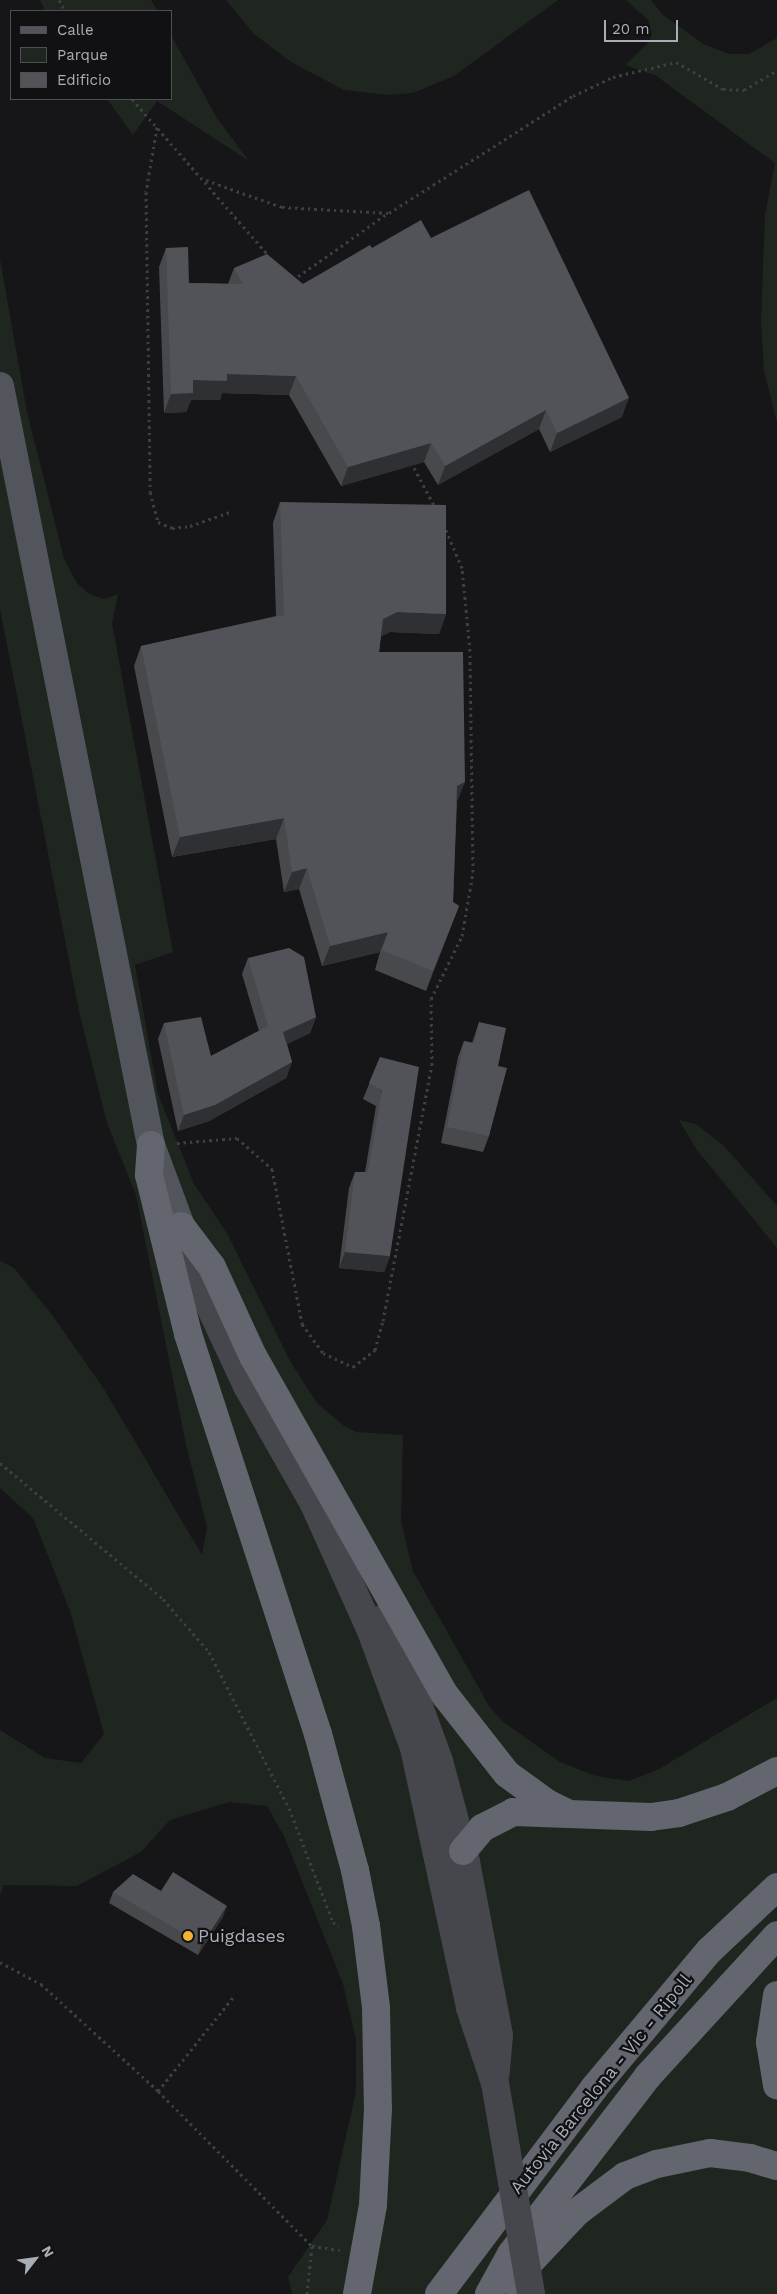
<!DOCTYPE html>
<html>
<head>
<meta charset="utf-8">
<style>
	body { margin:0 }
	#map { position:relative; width:777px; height:2294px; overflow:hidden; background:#161618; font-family:"Work Sans",sans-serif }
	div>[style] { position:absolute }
	.green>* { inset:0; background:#1e261f }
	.path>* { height:3px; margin-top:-1.5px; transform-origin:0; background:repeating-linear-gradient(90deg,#3d3f44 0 2.5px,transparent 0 6.5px) }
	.secondary>* { height:28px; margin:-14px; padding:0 14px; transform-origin:14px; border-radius:14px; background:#45474d }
	.primary>* { height:28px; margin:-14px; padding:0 14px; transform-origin:14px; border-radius:14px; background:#53555c }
	.highway>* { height:28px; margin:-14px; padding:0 14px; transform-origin:14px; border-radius:14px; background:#63666e }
	.secondary-bridge>* { height:28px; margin:-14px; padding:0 14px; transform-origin:14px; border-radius:14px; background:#45474d }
	.wall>* { inset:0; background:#47494d }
	.shaded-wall>* { inset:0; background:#2f3033 }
	.building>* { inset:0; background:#525359 }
	.dots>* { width:14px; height:14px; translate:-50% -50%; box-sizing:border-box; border:2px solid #111113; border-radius:50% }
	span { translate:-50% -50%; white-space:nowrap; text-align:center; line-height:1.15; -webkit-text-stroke:4.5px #111113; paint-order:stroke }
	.poi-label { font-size:18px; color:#a8adb8 }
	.left { translate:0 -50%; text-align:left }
	.street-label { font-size:18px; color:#a8adb8 }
	.legend { position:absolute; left:10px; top:10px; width:162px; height:90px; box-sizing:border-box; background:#111113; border:1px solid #4d4f55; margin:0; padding:6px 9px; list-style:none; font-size:15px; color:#a8adb8 }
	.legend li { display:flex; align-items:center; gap:10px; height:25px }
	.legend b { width:25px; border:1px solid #4d4f55 }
	.north { position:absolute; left:10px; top:2234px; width:50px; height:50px; -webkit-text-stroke:4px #111113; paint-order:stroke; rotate:60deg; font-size:14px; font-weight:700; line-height:20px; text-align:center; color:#a8adb8 }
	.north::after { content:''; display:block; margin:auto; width:18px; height:22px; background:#a8adb8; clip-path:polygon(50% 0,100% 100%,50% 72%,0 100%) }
	.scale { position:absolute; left:604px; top:20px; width:74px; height:22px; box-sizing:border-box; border:2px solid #a8adb8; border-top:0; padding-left:6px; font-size:15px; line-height:18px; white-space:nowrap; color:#a8adb8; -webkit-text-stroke:4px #111113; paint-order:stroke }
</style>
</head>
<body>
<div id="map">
	<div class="green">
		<i style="clip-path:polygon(40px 0,151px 0,158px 11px,45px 11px)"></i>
		<i style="clip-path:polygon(226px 0,558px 0,454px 76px,413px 93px,389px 95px,344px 90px,291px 62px,254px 34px)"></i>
		<i style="clip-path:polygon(626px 0,651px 0,663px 15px,705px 45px,730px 54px,749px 54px,777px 38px,777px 422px,764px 371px,761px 322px,765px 215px,775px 163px,655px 75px,625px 65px,649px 42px,652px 34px,648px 20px)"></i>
		<i style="clip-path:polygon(171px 35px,217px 118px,249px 161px,157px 101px,133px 135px,107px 99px,171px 99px)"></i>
		<i style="clip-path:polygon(0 259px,27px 412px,64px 559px,77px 583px,89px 594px,104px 599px,118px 594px,112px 623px,173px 952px,135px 965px,158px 1094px,194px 1184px,227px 1233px,290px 1361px,317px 1403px,343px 1425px,356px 1432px,403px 1435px,401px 1521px,413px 1571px,489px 1706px,502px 1721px,560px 1762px,596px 1776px,629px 1781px,659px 1769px,777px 1698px,777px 2294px,292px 2294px,288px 2277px,327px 2220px,356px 2092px,356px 2039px,343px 1984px,284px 1836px,267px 1806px,229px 1802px,170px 1820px,141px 1852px,77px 1886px,4px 1885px,0 1895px,0 1730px,45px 1758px,81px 1763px,104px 1734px,70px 1611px,33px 1518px,0 1488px,0 1261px,14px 1268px,53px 1316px,104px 1389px,202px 1555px,207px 1527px,186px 1445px,136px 1195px,107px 1123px,80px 1016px,0 609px)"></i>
		<i style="clip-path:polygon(679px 1120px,696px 1124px,724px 1146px,777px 1206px,777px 1248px,697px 1150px)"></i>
	</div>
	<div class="path">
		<i style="left:59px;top:0;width:13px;rotate:61deg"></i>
		<i style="left:132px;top:99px;width:208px;rotate:48.9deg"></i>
		<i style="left:157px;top:127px;width:66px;rotate:99.6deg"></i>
		<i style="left:146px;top:192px;width:300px;rotate:89.2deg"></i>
		<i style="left:150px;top:492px;width:31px;rotate:75deg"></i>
		<i style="left:158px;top:522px;width:15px;rotate:23deg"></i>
		<i style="left:172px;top:528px;width:18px;rotate:-6deg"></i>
		<i style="left:190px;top:526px;width:42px;rotate:-19.3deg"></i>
		<i style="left:206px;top:180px;width:81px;rotate:19.6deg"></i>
		<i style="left:282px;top:207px;width:107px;rotate:3.2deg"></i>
		<i style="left:389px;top:213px;width:218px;rotate:-32.5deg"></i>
		<i style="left:573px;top:96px;width:44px;rotate:-25.4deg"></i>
		<i style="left:613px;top:77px;width:65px;rotate:-13.4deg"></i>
		<i style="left:676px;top:62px;width:54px;rotate:29.9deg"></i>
		<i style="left:723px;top:89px;width:21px;rotate:3deg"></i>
		<i style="left:744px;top:90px;width:39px;rotate:-31deg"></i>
		<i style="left:293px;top:280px;width:116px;rotate:-35.2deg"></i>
		<i style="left:411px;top:462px;width:53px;rotate:62deg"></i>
		<i style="left:177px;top:1143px;width:60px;rotate:-4.8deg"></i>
		<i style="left:237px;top:1138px;width:47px;rotate:41.5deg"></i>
		<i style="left:272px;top:1169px;width:158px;rotate:79deg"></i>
		<i style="left:302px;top:1324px;width:36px;rotate:54deg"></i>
		<i style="left:323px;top:1353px;width:33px;rotate:25deg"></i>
		<i style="left:353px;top:1367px;width:28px;rotate:-38deg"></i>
		<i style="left:375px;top:1350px;width:30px;rotate:-75deg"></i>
		<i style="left:383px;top:1321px;width:261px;rotate:-79.2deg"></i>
		<i style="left:432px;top:1065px;width:66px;rotate:-90.9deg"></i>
		<i style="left:431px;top:999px;width:70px;rotate:-63.8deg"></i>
		<i style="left:462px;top:936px;width:65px;rotate:-80.2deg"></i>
		<i style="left:473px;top:872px;width:221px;rotate:-90.8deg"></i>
		<i style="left:470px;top:651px;width:83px;rotate:-95.5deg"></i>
		<i style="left:462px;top:568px;width:43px;rotate:-113deg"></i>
		<i style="left:0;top:1463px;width:212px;rotate:39.8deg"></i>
		<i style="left:163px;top:1599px;width:70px;rotate:49deg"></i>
		<i style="left:209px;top:1652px;width:175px;rotate:62.9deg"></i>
		<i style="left:289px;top:1808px;width:122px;rotate:68.9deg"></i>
		<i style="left:333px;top:1922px;width:7px;rotate:34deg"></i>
		<i style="left:0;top:1962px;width:47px;rotate:28.2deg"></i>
		<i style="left:41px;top:1984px;width:159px;rotate:42.4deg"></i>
		<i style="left:158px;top:2091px;width:218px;rotate:45.2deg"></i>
		<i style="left:312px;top:2246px;width:28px;rotate:8deg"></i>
		<i style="left:158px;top:2091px;width:122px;rotate:-51.3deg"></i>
		<i style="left:307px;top:2294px;width:48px;rotate:-84.1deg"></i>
	</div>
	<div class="secondary">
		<i style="left:182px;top:1230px;width:56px;rotate:72.2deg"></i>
		<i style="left:199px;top:1283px;width:114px;rotate:65deg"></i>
		<i style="left:247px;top:1386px;width:136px;rotate:60.4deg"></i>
		<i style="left:314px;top:1504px;width:139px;rotate:65.8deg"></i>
		<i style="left:371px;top:1631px;width:125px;rotate:69.8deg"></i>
		<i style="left:414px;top:1748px;width:266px;rotate:77.8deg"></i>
		<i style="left:470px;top:2008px;width:79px;rotate:71.6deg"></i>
		<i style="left:382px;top:1619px;width:39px;rotate:63deg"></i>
		<i style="left:400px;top:1654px;width:114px;rotate:70deg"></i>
		<i style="left:439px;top:1761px;width:105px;rotate:75deg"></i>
		<i style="left:466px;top:1862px;width:176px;rotate:79.2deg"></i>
		<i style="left:499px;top:2035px;width:38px;rotate:95deg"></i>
	</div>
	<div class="primary">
		<i style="left:0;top:386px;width:774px;rotate:78.75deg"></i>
		<i style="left:151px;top:1145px;width:86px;rotate:69.7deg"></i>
	</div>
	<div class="highway">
		<i style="left:151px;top:1145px;width:30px;rotate:94deg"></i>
		<i style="left:149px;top:1175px;width:164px;rotate:76.2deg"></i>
		<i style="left:188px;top:1334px;width:421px;rotate:72deg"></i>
		<i style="left:318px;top:1734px;width:141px;rotate:74.8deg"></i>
		<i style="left:355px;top:1870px;width:57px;rotate:78.9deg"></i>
		<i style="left:366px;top:1926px;width:83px;rotate:83deg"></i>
		<i style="left:376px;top:2008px;width:101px;rotate:88.9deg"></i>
		<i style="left:378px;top:2109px;width:96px;rotate:93deg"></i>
		<i style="left:373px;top:2205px;width:90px;rotate:100.2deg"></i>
		<i style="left:181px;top:1226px;width:51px;rotate:52.9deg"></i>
		<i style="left:212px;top:1267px;width:98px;rotate:65.3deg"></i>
		<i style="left:253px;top:1356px;width:390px;rotate:60.5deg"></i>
		<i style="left:445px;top:1695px;width:100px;rotate:51.9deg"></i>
		<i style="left:507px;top:1774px;width:49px;rotate:35.9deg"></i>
		<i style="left:547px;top:1803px;width:25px;rotate:26deg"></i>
		<i style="left:463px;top:1851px;width:30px;rotate:-50deg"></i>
		<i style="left:482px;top:1828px;width:35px;rotate:-27deg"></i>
		<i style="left:513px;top:1812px;width:138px;rotate:2.1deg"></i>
		<i style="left:651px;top:1817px;width:28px;rotate:-8deg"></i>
		<i style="left:679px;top:1813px;width:51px;rotate:-18.4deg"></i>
		<i style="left:727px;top:1797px;width:56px;rotate:-27.5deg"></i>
		<i style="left:777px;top:1995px;width:48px;rotate:98.5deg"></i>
		<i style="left:770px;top:2042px;width:44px;rotate:80.8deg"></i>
		<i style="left:512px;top:2281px;width:95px;rotate:-46.7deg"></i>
		<i style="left:577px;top:2212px;width:60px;rotate:-36.9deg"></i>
		<i style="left:625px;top:2176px;width:34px;rotate:-21deg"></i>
		<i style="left:657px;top:2164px;width:54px;rotate:-11.7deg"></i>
		<i style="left:710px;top:2153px;width:40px;rotate:7.1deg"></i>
		<i style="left:750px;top:2158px;width:28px;rotate:17deg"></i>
		<i style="left:439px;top:2294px;width:258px;rotate:-53deg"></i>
		<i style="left:594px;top:2088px;width:180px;rotate:-50deg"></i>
		<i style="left:710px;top:1950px;width:92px;rotate:-43.2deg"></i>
		<i style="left:489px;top:2294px;width:46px;rotate:-61.2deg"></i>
		<i style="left:511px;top:2254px;width:225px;rotate:-52.4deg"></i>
		<i style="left:648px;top:2076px;width:191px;rotate:-47.5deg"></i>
	</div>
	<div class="secondary-bridge">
		<i style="left:495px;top:2083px;width:214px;rotate:80.3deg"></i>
	</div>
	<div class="wall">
		<i style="clip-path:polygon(431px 238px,622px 417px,550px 452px,539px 429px,438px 485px,424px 462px,341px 486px,289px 395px,222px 393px,220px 400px,191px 400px,186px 412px,164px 413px,159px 267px,166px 248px,189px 283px,228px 284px,234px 268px,303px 284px,372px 248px)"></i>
		<i style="clip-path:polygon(280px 502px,446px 614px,439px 634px,390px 632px,381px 636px,379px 652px,457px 802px,453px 902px,459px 906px,426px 991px,375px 970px,380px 952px,322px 966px,299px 889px,284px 892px,276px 839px,172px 857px,134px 666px,141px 646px,276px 616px,273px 523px)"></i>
		<i style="clip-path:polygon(248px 958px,316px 1017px,310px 1033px,287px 1044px,292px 1062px,286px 1078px,209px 1121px,178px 1131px,158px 1039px,164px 1023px,211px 1056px,259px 1031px,242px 974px)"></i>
		<i style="clip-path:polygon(479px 1022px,498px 1066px,489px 1136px,483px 1152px,441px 1143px,458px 1057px,464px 1041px,472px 1043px)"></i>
		<i style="clip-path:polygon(380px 1057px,390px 1256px,384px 1272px,339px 1268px,349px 1188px,355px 1172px,365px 1172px,376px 1106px,363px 1099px)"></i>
		<i style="clip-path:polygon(161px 1891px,223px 1917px,198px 1955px,109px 1903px,113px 1892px)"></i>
	</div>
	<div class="shaded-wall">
		<i style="clip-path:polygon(227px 374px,296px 376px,289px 395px,222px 393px,220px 400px,191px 400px,186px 412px,164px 413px,171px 394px,193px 380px)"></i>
		<i style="clip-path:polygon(629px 398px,622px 417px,550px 452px,557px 433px)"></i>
		<i style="clip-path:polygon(546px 410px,539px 429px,438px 485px,445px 466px)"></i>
		<i style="clip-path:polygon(431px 443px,424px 462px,341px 486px,348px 467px)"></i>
		<i style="clip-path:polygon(397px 612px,446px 614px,439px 634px,390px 632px,376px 639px,383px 619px)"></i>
		<i style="clip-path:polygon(465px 782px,457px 802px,450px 806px,457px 786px)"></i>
		<i style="clip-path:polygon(284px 818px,276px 839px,172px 857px,180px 837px)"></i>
		<i style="clip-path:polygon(307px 868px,299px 889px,284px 892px,292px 872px)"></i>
		<i style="clip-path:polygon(459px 906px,451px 926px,426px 991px,433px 971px)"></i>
		<i style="clip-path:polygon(388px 932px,380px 952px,322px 966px,330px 946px)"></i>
		<i style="clip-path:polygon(316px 1017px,310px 1033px,278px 1048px,283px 1032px)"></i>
		<i style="clip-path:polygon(292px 1062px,286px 1078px,209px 1121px,178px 1131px,184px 1115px)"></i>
		<i style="clip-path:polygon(345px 1252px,390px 1256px,384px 1272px,339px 1268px)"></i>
		<i style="clip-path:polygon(227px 1906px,223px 1917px,198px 1955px,202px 1944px)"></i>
	</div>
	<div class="building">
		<i style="clip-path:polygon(529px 190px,629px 398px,557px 433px,546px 410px,445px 466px,431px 443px,348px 467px,296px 376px,227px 374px,227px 381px,193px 380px,193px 393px,171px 394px,166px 248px,188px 247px,189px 283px,243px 284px,234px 268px,267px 254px,303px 284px,370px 245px,372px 248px,421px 220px,431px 238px)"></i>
		<i style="clip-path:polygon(280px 502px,446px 505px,446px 614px,397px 612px,383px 619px,379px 652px,463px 652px,465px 782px,457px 786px,453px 902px,459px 906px,433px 971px,382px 950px,388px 932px,330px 946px,307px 868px,292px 872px,284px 818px,180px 837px,141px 646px,284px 615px)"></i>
		<i style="clip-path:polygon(289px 948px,304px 957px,316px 1017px,283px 1032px,292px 1062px,215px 1105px,184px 1115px,164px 1023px,201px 1017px,211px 1056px,268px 1026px,248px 958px)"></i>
		<i style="clip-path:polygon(479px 1022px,506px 1028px,498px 1066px,507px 1068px,489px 1136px,447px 1127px,464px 1041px,474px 1043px)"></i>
		<i style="clip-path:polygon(380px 1057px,419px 1067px,390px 1256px,345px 1252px,355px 1172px,368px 1172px,382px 1090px,369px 1083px)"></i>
		<i style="clip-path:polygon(173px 1872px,227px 1906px,202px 1944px,113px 1892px,133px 1874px,161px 1891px)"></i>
	</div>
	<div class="dots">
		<i style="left:188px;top:1936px;background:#f2b134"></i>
	</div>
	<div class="poi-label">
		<span class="left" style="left:198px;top:1936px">Puigdases</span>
	</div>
	<div class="street-label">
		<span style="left:601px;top:2084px;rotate:-51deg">Autovia Barcelona - Vic - Ripoll</span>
	</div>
	<ul class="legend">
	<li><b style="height:6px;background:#53555c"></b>Calle</li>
	<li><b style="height:14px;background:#1e261f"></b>Parque</li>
	<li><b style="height:14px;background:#525359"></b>Edificio</li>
	</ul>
	<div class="north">N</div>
	<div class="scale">20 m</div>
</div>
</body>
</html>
